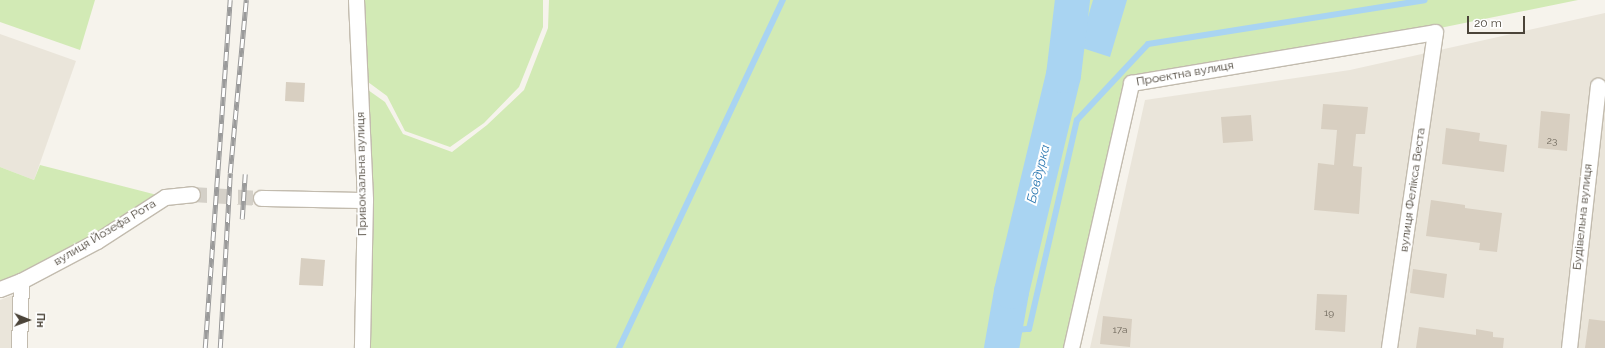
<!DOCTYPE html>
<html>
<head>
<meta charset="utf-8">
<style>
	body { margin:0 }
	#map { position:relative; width:1605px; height:348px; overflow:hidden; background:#f6f3ec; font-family:Raleway,sans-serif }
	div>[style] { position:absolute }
	.residential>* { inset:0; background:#eae5da }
	.green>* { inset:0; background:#d2eab5 }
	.water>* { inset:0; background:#a9d4f2 }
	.stream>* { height:6px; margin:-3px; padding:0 3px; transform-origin:3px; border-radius:3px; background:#a9d4f2 }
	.river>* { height:35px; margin:-17.5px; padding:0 17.5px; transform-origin:17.5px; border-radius:17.5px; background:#a9d4f2 }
	.building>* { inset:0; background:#d8cfc1 }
	.street-tunnel>* { height:15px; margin-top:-7.5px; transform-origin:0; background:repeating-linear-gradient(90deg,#d4d0c8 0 15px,transparent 0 23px) }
	.roads { filter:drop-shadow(1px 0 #c2bbae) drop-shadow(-1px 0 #c2bbae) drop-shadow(0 1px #c2bbae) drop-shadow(0 -1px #c2bbae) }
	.street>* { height:15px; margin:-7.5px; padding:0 7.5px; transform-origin:7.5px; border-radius:7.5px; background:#fff }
	.rail>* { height:4.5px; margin-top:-2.25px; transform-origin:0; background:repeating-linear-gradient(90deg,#fff 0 9px,#9a9a9a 0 18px); box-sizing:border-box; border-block:1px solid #9a9a9a }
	span { translate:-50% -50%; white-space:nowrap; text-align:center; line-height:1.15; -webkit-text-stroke:4px #fff; paint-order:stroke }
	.number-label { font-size:10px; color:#6e675b }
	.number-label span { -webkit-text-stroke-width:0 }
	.street-label { font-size:12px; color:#4b4439 }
	.water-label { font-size:13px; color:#2e7ab2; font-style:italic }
	.north { position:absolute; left:8px; top:300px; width:40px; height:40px; -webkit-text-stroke:3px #fff; paint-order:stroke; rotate:91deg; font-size:11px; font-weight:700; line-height:16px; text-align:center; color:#4b4439 }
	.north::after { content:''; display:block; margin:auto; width:14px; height:18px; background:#4b4439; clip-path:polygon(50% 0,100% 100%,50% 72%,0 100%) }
	.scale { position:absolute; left:1467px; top:16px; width:58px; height:18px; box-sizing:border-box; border:2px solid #4b4439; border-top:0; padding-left:5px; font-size:12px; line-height:14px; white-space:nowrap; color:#4b4439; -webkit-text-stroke:3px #fff; paint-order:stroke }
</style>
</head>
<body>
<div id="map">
	<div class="residential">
		<i style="clip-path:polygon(1605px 13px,1605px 348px,1090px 348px,1145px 100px,1350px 70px)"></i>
		<i style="clip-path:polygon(0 34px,76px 61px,34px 180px,0 167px)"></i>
		<i style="clip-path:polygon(13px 295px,11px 348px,0 348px,0 300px)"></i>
	</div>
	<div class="green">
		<i style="clip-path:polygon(0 0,95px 0,80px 50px,0 22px)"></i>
		<i style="clip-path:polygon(363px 0,543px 0,543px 27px,519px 87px,484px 123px,450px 147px,405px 131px,387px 96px,368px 82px)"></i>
		<i style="clip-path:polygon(549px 0,1578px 0,1435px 29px,1127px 80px,1065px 348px,369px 348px,373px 200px,368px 90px,385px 102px,403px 134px,452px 152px,487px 125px,524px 90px,548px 28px)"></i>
		<i style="clip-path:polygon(40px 165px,165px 197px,0 289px,0 167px,34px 180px)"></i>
	</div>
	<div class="water">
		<i style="clip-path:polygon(1093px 0,1127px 0,1110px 57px,1079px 47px)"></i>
	</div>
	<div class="stream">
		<i style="left:1004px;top:331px;width:25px;rotate:-5deg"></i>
		<i style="left:1029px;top:329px;width:214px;rotate:-77.1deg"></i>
		<i style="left:1077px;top:120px;width:104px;rotate:-46.9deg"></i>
		<i style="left:1148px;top:44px;width:280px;rotate:-9deg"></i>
		<i style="left:619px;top:348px;width:385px;rotate:-64.8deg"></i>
	</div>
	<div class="river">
		<i style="left:1001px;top:348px;width:58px;rotate:-80deg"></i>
		<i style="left:1011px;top:291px;width:222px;rotate:-76.5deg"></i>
		<i style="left:1063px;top:75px;width:76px;rotate:-83.2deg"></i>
	</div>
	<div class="building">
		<i style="clip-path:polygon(286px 82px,305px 83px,304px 102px,285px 101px)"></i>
		<i style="clip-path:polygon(1323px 104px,1368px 107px,1365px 134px,1356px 134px,1353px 166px,1362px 167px,1359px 214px,1314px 210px,1318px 163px,1334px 165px,1337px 130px,1321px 129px)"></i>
		<i style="clip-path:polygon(1541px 111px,1570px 114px,1567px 151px,1538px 148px)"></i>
		<i style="clip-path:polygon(1251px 115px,1253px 141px,1223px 143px,1221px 117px)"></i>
		<i style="clip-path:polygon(1446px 128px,1480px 133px,1479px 141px,1507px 145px,1504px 172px,1442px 164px)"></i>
		<i style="clip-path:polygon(1431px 200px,1465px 205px,1465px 208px,1502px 213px,1497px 252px,1479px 250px,1480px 243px,1426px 236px)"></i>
		<i style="clip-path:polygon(301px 258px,325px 260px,323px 286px,299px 285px)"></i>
		<i style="clip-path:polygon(1413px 269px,1447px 274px,1444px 298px,1410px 293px)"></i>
		<i style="clip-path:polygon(1317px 294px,1347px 295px,1345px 332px,1315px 330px)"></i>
		<i style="clip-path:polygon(1103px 316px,1132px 319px,1130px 347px,1100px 344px)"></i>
		<i style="clip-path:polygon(1589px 319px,1605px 321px,1605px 348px,1585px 348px)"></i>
		<i style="clip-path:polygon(1419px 327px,1476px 335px,1476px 329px,1493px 332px,1493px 337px,1504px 338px,1503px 348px,1416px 348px)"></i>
	</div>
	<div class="street-tunnel">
		<i style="left:192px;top:194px;width:69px;rotate:3.3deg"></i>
	</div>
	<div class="roads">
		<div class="street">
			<i style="left:356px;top:0;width:200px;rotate:87.4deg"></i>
			<i style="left:365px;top:200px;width:148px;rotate:91.2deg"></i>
			<i style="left:261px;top:198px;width:104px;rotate:1.1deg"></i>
			<i style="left:0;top:289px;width:22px;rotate:-21deg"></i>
			<i style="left:21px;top:281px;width:86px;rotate:-27.8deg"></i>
			<i style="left:97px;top:241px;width:81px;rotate:-32.9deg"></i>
			<i style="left:165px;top:197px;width:27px;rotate:-6deg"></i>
			<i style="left:19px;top:348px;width:67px;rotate:-88.3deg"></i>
			<i style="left:1071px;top:348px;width:272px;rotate:-77.2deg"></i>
			<i style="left:1131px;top:83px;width:308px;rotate:-9.5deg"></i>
			<i style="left:1435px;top:32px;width:319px;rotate:98.3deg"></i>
			<i style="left:1569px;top:348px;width:264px;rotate:-83.7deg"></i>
		</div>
	</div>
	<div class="rail">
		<i style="left:242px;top:219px;width:45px;rotate:-86.2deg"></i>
		<i style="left:205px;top:348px;width:349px;rotate:-85.9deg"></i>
		<i style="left:220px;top:348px;width:175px;rotate:-86.7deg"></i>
		<i style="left:230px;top:173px;width:174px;rotate:-84.7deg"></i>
	</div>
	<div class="number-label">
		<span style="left:1552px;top:141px">23</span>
		<span style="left:1329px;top:313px">19</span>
		<span style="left:1120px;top:330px">17а</span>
	</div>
	<div class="street-label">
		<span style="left:1185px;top:74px;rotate:-10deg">Проектна вулиця</span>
		<span style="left:362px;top:174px;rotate:-91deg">Привокзальна вулиця</span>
		<span style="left:1413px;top:190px;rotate:-82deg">вулиця Фелікса Веста</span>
		<span style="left:1583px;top:217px;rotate:-84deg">Будівельна вулиця</span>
		<span style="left:105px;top:233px;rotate:-31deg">вулиця Йозефа Рота</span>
	</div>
	<div class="water-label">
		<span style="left:1039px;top:174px;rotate:-76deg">Бовдурка</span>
	</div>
	<div class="north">Пн</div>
	<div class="scale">20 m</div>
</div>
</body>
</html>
